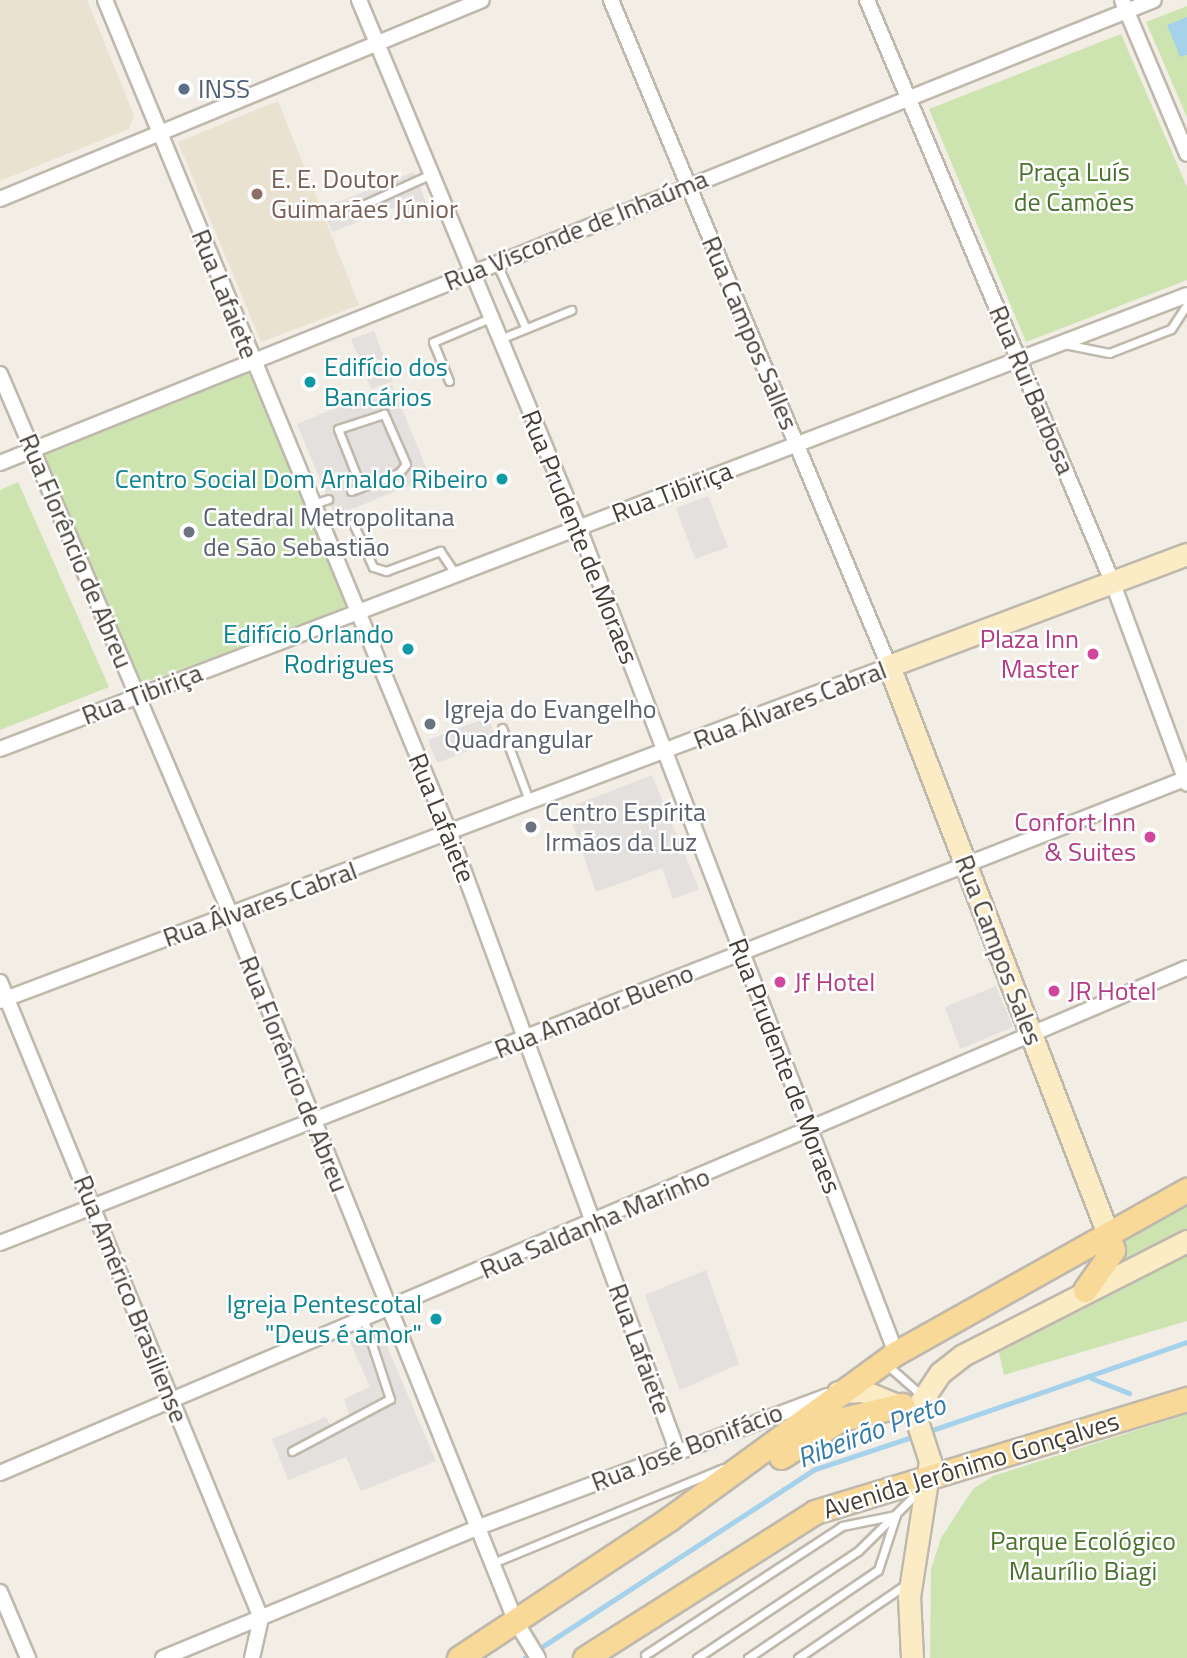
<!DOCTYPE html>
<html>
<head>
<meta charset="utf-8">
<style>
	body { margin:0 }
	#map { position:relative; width:1187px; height:1658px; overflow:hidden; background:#f2ede5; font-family:"Titillium Web",sans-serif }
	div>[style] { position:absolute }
	.education>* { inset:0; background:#eae2d0 }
	.green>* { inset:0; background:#cee4b0 }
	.parking>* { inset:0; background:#e3e0dd }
	.water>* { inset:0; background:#a5d1eb }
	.stream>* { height:4.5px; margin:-2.25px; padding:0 2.25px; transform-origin:2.25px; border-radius:2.25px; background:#a5d1eb }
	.roads { filter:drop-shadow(2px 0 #bfb8ac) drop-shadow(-2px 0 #bfb8ac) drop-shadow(0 2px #bfb8ac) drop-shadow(0 -2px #bfb8ac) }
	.lane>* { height:7px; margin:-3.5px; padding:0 3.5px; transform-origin:3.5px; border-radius:3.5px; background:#fff }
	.street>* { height:14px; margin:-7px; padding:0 7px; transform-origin:7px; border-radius:7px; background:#fff }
	.secondary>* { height:21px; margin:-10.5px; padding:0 10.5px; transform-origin:10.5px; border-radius:10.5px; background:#fbecc6 }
	.primary>* { height:23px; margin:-11.5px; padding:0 11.5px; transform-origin:11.5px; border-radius:11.5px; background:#f8d998 }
	.dots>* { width:19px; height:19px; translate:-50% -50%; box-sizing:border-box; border:4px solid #fff; border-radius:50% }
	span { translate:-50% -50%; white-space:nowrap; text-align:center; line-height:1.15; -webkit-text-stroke:5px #fff; paint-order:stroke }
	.service-label { font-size:26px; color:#4e5e75 }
	.left { translate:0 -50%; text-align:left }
	.park-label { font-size:26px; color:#49722c }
	.education-label { font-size:26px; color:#785e54 }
	.street-label { font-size:26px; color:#443e35 }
	.culture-label { font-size:26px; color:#0d838f }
	.right { translate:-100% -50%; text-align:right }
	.worship-label { font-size:26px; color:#5b616d }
	.hotel-label { font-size:26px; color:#b23c85 }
	.water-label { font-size:28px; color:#357ca9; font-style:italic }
</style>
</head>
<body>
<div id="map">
	<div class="education">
		<i style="clip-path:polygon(0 0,87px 0,134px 115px,129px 129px,0 181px)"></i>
		<i style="clip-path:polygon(278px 101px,359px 305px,261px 342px,178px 142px)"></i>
	</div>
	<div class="green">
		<i style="clip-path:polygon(1187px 6px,1187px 117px,1146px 22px)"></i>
		<i style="clip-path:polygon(1121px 34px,1187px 187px,1187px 280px,1026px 342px,929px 109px)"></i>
		<i style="clip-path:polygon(248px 371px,347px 604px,338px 613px,140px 684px,41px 454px)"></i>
		<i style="clip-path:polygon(18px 482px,109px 687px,0 730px,0 490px)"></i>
		<i style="clip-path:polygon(1187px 1201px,1187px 1233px,1123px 1263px,1121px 1240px)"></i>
		<i style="clip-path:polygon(1187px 1252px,1187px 1321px,1004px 1375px,998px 1348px)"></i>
		<i style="clip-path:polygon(1187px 1414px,1187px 1658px,930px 1658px,931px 1569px,941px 1538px,973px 1489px,993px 1476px)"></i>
	</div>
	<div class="parking">
		<i style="clip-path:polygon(414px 172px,428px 208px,405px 217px,400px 205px,332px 232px,322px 208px)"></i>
		<i style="clip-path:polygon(374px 331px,393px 381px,371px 389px,351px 339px)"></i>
		<i style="clip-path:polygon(392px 385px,430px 477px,335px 516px,297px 424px)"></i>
		<i style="clip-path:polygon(708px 496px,728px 547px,695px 559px,676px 508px)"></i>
		<i style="clip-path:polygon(488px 717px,497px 740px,437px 763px,428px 740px)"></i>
		<i style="clip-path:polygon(652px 775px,699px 889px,673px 899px,662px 868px,596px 892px,567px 808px)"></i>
		<i style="clip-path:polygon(996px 986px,1013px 1027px,960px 1049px,945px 1007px)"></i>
		<i style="clip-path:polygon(706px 1270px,739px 1364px,680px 1390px,645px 1295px)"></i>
		<i style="clip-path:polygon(371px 1331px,381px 1332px,436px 1461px,361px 1491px,346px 1457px,288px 1480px,272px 1439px,326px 1417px,331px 1426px,351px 1418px,344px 1399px,370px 1387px,350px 1342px)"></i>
	</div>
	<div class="water">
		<i style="clip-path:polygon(1187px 17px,1187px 55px,1180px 57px,1167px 25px)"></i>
	</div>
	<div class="stream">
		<i style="left:1091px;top:1378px;width:41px;rotate:21.5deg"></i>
		<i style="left:927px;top:1432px;width:275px;rotate:-19.1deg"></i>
		<i style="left:525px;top:1658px;width:344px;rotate:-33.1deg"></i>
		<i style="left:813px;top:1470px;width:108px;rotate:-18.4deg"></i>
	</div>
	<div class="roads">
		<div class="lane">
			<i style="left:354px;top:209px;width:85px;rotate:-24.4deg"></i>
			<i style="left:497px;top:264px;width:69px;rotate:66deg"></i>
			<i style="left:500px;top:339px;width:77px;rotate:-22.2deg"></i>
			<i style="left:1064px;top:344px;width:46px;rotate:11.3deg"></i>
			<i style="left:1109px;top:353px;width:66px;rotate:-21.2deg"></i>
			<i style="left:1171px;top:329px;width:30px;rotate:-57deg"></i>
			<i style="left:449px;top:381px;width:42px;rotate:-112.3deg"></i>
			<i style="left:433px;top:342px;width:62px;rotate:-22.8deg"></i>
			<i style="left:351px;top:491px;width:51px;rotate:-20.6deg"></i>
			<i style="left:399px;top:473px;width:11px;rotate:-52deg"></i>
			<i style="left:406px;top:464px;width:55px;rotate:-113.7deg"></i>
			<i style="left:384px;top:414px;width:48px;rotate:161.9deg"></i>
			<i style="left:338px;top:429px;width:62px;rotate:68.4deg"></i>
			<i style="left:313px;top:504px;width:16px;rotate:-18deg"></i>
			<i style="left:353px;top:523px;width:48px;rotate:65.6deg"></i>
			<i style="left:373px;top:567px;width:14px;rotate:17deg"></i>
			<i style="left:386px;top:571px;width:58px;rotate:-20.3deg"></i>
			<i style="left:440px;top:551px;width:29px;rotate:56deg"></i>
			<i style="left:502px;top:728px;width:80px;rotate:69.5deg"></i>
			<i style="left:886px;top:1364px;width:47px;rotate:41.5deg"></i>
			<i style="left:292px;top:1451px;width:111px;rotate:-28deg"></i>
			<i style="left:390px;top:1399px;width:83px;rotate:-108.2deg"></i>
			<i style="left:493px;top:1563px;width:249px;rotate:-22.4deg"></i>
			<i style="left:645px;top:1655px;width:235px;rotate:-33.2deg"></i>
			<i style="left:842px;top:1526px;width:55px;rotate:-11.5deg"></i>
			<i style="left:896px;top:1515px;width:58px;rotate:108.1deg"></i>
			<i style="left:878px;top:1570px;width:157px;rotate:145.9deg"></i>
			<i style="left:697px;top:1658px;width:193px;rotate:-33.6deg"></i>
			<i style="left:858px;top:1551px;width:86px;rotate:-44.5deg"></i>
			<i style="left:798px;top:1658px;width:130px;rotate:-34.3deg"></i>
		</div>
		<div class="street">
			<i style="left:105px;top:0;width:903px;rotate:67.53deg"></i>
			<i style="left:450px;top:834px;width:656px;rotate:69.77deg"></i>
			<i style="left:359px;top:0;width:572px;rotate:67.38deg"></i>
			<i style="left:579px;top:528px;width:884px;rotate:68.98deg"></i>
			<i style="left:867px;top:0;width:631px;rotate:67.14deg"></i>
			<i style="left:1112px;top:581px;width:216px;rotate:69.7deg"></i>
			<i style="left:1122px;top:0;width:167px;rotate:67.1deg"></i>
			<i style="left:0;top:199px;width:521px;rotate:-22.43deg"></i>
			<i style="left:0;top:374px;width:588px;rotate:66.88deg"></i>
			<i style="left:231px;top:915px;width:762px;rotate:68.05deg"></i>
			<i style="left:516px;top:1622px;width:42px;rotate:58.6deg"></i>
			<i style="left:0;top:463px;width:1243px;rotate:-21.86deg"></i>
			<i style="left:0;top:749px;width:1271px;rotate:-20.93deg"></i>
			<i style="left:0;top:982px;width:687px;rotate:67.69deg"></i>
			<i style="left:0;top:1001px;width:950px;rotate:-20.65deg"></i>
			<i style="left:889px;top:666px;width:722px;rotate:-112.66deg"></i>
			<i style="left:0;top:1243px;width:1275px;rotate:-21.39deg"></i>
			<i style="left:0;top:1473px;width:1290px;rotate:-23.05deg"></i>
			<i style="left:0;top:1592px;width:72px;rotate:67deg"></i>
			<i style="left:163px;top:1658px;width:342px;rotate:-22.5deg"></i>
			<i style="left:479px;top:1527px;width:372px;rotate:-20.6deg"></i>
			<i style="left:252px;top:1658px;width:41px;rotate:-77.3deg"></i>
		</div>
		<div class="secondary">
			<i style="left:1108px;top:1234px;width:609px;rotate:-111.08deg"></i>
			<i style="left:889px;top:666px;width:318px;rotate:-20.6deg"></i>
			<i style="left:838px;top:1392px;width:25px;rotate:-2deg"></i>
			<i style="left:863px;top:1391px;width:55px;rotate:22.4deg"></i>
			<i style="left:914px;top:1412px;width:52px;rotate:71.9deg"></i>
			<i style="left:930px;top:1461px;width:137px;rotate:98.8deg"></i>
			<i style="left:909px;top:1596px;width:62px;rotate:87.2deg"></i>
			<i style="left:914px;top:1412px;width:47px;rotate:-56.3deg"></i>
			<i style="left:940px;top:1373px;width:29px;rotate:-38deg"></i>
			<i style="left:963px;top:1355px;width:251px;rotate:-27deg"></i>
		</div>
		<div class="primary">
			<i style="left:1085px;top:1290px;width:49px;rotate:-55deg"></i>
			<i style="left:1113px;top:1250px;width:17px;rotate:-107deg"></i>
			<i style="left:781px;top:1457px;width:69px;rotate:-32.5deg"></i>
			<i style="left:839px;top:1420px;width:65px;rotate:-13.4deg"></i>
			<i style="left:459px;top:1658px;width:252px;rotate:-33.5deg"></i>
			<i style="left:669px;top:1519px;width:281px;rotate:-36.2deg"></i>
			<i style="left:896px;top:1353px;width:334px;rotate:-29.3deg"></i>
			<i style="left:585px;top:1658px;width:272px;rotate:-32.4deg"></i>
			<i style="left:815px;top:1512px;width:389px;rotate:-16.9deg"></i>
		</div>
	</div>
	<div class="dots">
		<i style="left:184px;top:89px;background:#5c6f8a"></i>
		<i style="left:257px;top:194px;background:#8d6e63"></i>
		<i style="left:310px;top:382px;background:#0f9aa8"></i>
		<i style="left:502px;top:479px;background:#0f9aa8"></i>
		<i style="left:189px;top:532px;background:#6b7280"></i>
		<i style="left:408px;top:649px;background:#0f9aa8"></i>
		<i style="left:1093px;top:654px;background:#d1479c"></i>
		<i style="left:430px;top:724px;background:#6b7280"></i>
		<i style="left:531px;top:827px;background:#6b7280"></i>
		<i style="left:1150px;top:837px;background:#d1479c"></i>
		<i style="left:780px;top:982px;background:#d1479c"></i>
		<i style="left:1054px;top:991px;background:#d1479c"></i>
		<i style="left:436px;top:1319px;background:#0f9aa8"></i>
	</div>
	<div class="service-label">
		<span class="left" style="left:198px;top:89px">INSS</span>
	</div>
	<div class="park-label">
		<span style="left:1074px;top:187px">Praça Luís<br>de Camões</span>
		<span style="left:1083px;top:1556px">Parque Ecológico<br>Maurílio Biagi</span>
	</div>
	<div class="education-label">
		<span class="left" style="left:271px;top:194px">E. E. Doutor<br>Guimarães Júnior</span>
	</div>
	<div class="street-label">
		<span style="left:576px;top:230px;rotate:-22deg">Rua Visconde de Inhaúma</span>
		<span style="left:225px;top:294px;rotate:68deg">Rua Lafaiete</span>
		<span style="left:750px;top:333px;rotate:67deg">Rua Campos Salles</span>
		<span style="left:1032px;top:390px;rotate:67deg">Rua Rui Barbosa</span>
		<span style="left:672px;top:492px;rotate:-21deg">Rua Tibiriça</span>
		<span style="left:580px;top:537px;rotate:68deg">Rua Prudente de Moraes</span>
		<span style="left:76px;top:551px;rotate:67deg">Rua Florêncio de Abreu</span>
		<span style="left:142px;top:694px;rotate:-21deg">Rua Tibiriça</span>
		<span style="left:790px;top:705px;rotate:-21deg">Rua Álvares Cabral</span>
		<span style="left:442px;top:818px;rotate:68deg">Rua Lafaiete</span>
		<span style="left:260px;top:904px;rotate:-20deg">Rua Álvares Cabral</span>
		<span style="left:999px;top:950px;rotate:69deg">Rua Campos Sales</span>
		<span style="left:594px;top:1011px;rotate:-22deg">Rua Amador Bueno</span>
		<span style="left:785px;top:1066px;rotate:69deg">Rua Prudente de Moraes</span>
		<span style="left:294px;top:1074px;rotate:68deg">Rua Florêncio de Abreu</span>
		<span style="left:595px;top:1223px;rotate:-23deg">Rua Saldanha Marinho</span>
		<span style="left:131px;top:1299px;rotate:68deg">Rua Américo Brasiliense</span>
		<span style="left:640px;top:1349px;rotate:70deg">Rua Lafaiete</span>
		<span style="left:687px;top:1447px;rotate:-21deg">Rua José Bonifácio</span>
		<span style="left:971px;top:1465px;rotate:-17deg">Avenida Jerônimo Gonçalves</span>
	</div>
	<div class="culture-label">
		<span class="left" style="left:324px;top:382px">Edifício dos<br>Bancários</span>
		<span class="right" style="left:488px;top:479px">Centro Social Dom Arnaldo Ribeiro</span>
		<span class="right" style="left:394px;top:649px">Edifício Orlando<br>Rodrigues</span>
		<span class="right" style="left:422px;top:1319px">Igreja Pentescotal<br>"Deus é amor"</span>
	</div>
	<div class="worship-label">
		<span class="left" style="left:203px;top:532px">Catedral Metropolitana<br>de São Sebastião</span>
		<span class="left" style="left:444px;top:724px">Igreja do Evangelho<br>Quadrangular</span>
		<span class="left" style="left:545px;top:827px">Centro Espírita<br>Irmãos da Luz</span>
	</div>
	<div class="hotel-label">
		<span class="right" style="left:1079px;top:654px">Plaza Inn<br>Master</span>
		<span class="right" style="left:1136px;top:837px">Confort Inn<br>&amp; Suites</span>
		<span class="left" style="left:794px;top:982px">Jf Hotel</span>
		<span class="left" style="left:1068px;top:991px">JR Hotel</span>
	</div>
	<div class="water-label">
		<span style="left:871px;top:1431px;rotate:-21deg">Ribeirão Preto</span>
	</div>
</div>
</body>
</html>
